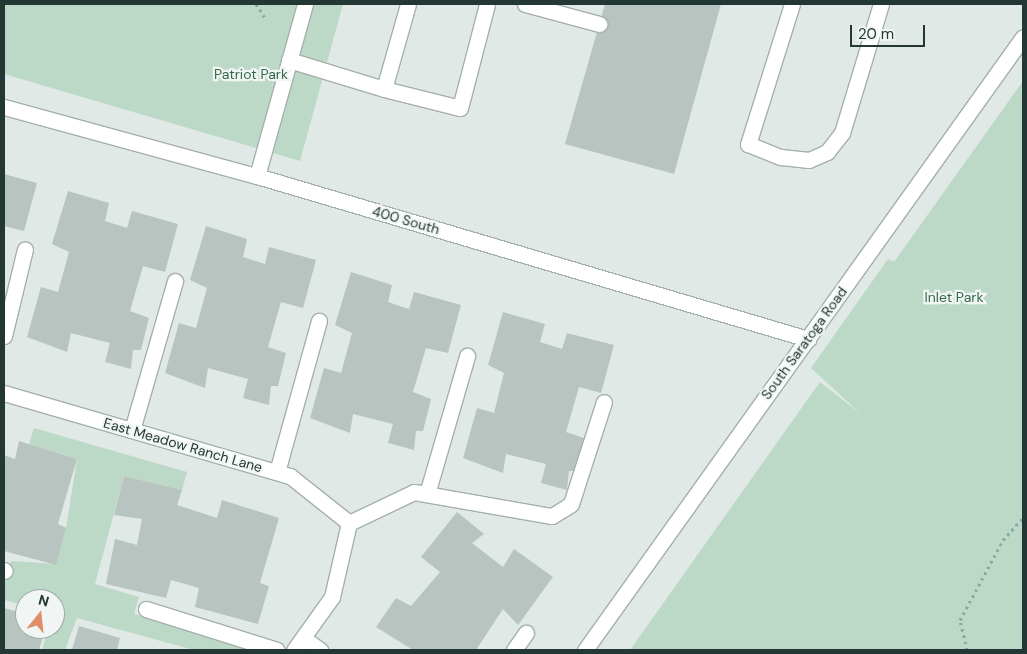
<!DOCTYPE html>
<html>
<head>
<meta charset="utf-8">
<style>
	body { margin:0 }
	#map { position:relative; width:1027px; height:654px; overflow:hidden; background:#e1e9e6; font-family:"DM Sans",sans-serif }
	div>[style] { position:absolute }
	.green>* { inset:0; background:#bcd8c6 }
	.building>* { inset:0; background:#b7c4bf }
	.path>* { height:3px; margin-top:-1.5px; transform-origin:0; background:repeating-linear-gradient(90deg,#85a9a0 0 2.5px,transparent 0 6.5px) }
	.roads { filter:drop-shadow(1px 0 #a4b0ad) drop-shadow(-1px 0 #a4b0ad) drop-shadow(0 1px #a4b0ad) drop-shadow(0 -1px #a4b0ad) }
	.minor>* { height:15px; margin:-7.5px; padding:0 7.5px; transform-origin:7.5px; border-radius:7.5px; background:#fff }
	span { translate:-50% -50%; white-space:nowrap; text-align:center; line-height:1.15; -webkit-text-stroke:4.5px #f1f6f4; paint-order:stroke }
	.park-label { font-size:14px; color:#33694c }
	.street-label { font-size:14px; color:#233834 }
	.frame { position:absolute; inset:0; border:5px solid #233834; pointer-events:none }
	.north { position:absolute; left:15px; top:589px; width:50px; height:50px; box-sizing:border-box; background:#f1f6f4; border:1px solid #9faaa7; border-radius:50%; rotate:16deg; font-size:14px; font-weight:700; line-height:20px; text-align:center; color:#233834 }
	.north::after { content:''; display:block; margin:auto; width:18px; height:22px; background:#e08e68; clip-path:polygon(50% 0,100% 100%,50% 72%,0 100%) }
	.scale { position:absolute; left:850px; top:25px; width:75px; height:22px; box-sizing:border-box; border:2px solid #233834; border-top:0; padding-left:6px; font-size:15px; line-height:18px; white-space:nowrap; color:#233834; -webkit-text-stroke:4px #f1f6f4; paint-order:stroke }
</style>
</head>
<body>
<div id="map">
	<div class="green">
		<i style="clip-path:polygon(4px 4px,343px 4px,300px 161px,4px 74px)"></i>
		<i style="clip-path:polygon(1023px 81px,1023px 650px,630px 650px,820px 382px,861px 414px,811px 368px,888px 259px,894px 262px)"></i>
		<i style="clip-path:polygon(34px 428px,187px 472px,182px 490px,124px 476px,95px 584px,139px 597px,134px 614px,245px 644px,240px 650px,194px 650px,77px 618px,65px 650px,42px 650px,48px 629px,55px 629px,55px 599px,25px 599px,25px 605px,4px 600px,4px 577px,7px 577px,11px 561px,56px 564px,66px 528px,77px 459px,29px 444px)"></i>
	</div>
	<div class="building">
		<i style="clip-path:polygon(605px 4px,721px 4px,674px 174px,565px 144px)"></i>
		<i style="clip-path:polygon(4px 174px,37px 183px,24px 231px,4px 226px)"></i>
		<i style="clip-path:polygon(68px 191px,109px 203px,105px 221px,127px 228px,132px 211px,178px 224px,165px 272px,143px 266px,130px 311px,149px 318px,141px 350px,133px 350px,131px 369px,105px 362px,110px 343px,71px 333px,67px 352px,27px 337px,41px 287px,58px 292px,69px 252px,52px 244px)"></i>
		<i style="clip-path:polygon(206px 226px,247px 239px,243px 257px,265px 264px,269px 247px,316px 260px,303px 308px,281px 302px,268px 347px,286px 353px,278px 386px,271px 386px,269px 405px,243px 398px,248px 379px,208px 368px,205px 388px,165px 373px,179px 323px,196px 328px,207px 288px,190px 280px)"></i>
		<i style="clip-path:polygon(351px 272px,392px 285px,388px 302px,409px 309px,414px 292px,461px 305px,448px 353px,426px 348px,413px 392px,431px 399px,423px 431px,416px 431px,414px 450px,388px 443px,393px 424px,353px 414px,350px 433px,310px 418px,324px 368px,341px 373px,352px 333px,335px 325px)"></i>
		<i style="clip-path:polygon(503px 312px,545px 324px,540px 342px,562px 349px,567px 333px,614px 345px,601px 393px,579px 387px,566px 432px,584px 438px,577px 471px,569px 471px,567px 490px,541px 483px,546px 464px,506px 454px,503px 473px,463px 458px,477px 408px,494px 413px,504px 373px,488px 365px)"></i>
		<i style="clip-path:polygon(19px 441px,77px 459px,58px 524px,66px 528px,56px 565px,4px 551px,4px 455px,15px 459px)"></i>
		<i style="clip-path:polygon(124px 476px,182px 490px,177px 505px,217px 518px,222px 500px,279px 518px,260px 583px,269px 586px,258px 624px,195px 607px,199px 588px,171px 580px,166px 598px,106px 584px,115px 539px,137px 545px,142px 519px,114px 515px)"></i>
		<i style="clip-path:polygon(457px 512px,484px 534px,472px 543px,503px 567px,514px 549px,553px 577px,518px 625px,503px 609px,476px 650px,413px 650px,376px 627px,396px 598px,411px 606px,440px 572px,421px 557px)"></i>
		<i style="clip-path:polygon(4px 608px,25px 614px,25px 629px,45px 629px,39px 650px,4px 650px)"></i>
		<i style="clip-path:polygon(79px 626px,120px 638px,117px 650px,72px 650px)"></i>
	</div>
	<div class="path">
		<i style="left:256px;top:4px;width:17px;rotate:57deg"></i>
		<i style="left:967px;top:650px;width:31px;rotate:-103deg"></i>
		<i style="left:960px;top:620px;width:91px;rotate:-61.7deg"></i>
		<i style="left:1003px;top:540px;width:30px;rotate:-48deg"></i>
	</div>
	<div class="roads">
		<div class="minor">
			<i style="left:525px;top:4px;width:77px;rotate:15.1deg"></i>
			<i style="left:792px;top:4px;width:147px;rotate:107.4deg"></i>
			<i style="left:748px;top:144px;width:35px;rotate:22deg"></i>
			<i style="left:781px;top:157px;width:28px;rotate:6deg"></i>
			<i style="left:809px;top:160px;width:20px;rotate:-24deg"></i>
			<i style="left:827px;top:152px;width:24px;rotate:-52deg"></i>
			<i style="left:842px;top:133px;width:135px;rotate:-73.2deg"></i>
			<i style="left:289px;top:60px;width:99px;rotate:17deg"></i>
			<i style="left:384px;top:89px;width:88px;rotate:-74.2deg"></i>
			<i style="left:384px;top:89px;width:78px;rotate:14deg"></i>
			<i style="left:460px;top:108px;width:107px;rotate:-75.4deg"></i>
			<i style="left:4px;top:107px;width:262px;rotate:15.3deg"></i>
			<i style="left:257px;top:176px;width:575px;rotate:16.48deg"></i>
			<i style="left:257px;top:176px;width:179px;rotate:-74.4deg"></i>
			<i style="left:4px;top:336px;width:89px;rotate:-76.4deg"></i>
			<i style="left:4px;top:393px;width:298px;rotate:16.2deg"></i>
			<i style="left:290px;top:476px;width:75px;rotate:38.5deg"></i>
			<i style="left:132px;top:430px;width:155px;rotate:-73.9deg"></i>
			<i style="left:277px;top:472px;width:157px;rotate:-74.5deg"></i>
			<i style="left:427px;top:494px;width:144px;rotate:-73.8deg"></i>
			<i style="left:349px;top:523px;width:72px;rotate:-25.5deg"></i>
			<i style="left:414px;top:492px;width:140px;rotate:9.9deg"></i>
			<i style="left:552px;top:516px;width:22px;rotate:-32deg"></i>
			<i style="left:571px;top:504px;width:107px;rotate:-72.1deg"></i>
			<i style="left:4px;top:570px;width:1px;rotate:45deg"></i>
			<i style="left:146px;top:609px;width:137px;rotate:17.4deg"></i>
			<i style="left:303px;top:638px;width:21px;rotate:35deg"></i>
			<i style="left:294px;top:650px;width:65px;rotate:-54.4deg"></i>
			<i style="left:332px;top:597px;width:76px;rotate:-77.1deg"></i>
			<i style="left:514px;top:650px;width:21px;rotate:-55deg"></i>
			<i style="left:585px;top:650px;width:753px;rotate:-54.45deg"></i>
		</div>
	</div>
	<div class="park-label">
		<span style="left:251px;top:74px">Patriot Park</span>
		<span style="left:954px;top:297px">Inlet Park</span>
	</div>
	<div class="street-label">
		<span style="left:406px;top:220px;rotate:16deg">400 South</span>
		<span style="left:804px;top:343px;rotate:-54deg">South Saratoga Road</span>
		<span style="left:183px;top:445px;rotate:16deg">East Meadow Ranch Lane</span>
	</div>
	<div class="frame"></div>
	<div class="north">N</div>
	<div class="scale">20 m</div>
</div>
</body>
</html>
